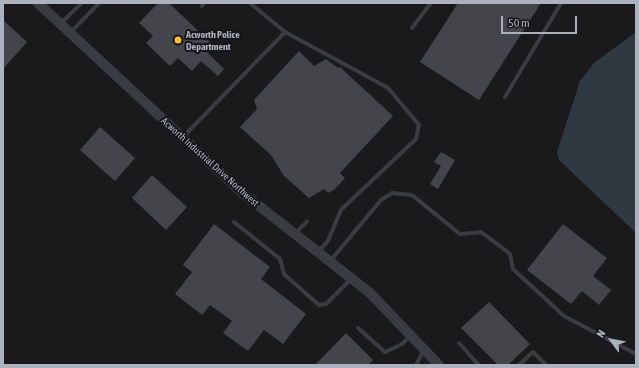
<!DOCTYPE html>
<html>
<head>
<meta charset="utf-8">
<style>
	body { margin:0 }
	#map { position:relative; width:639px; height:368px; overflow:hidden; background:#1a1a1d; font-family:"Asap Condensed",sans-serif }
	div>[style] { position:absolute }
	.water>* { inset:0; background:#2f3942 }
	.building>* { inset:0; background:#44454a }
	.service>* { height:4px; margin:-2px; padding:0 2px; transform-origin:2px; border-radius:2px; background:#3b3c42 }
	.tertiary>* { height:10px; margin:-5px; padding:0 5px; transform-origin:5px; border-radius:5px; background:#3b3c42 }
	.dots>* { width:11px; height:11px; translate:-50% -50%; box-sizing:border-box; border:2px solid #151518; border-radius:50% }
	span { translate:-50% -50%; white-space:nowrap; text-align:center; line-height:1.15; -webkit-text-stroke:4px #151518; paint-order:stroke }
	.poi-label { font-size:10px; color:#acb1bd; font-weight:700 }
	.left { translate:0 -50%; text-align:left }
	.street-label { font-size:10px; color:#acb1bd }
	.frame { position:absolute; inset:0; border:4px solid #acb1bd; pointer-events:none }
	.north { position:absolute; left:591px; top:320px; width:40px; height:40px; -webkit-text-stroke:3px #151518; paint-order:stroke; rotate:302deg; font-size:11px; font-weight:700; line-height:16px; text-align:center; color:#acb1bd }
	.north::after { content:''; display:block; margin:auto; width:14px; height:18px; background:#acb1bd; clip-path:polygon(50% 0,100% 100%,50% 72%,0 100%) }
	.scale { position:absolute; left:501px; top:16px; width:76px; height:18px; box-sizing:border-box; border:2px solid #acb1bd; border-top:0; padding-left:5px; font-size:12px; line-height:14px; white-space:nowrap; color:#acb1bd; -webkit-text-stroke:3px #151518; paint-order:stroke }
</style>
</head>
<body>
<div id="map">
	<div class="water">
		<i style="clip-path:polygon(636px 32px,636px 233px,559px 160px,557px 152px,580px 81px,594px 63px)"></i>
	</div>
	<div class="building">
		<i style="clip-path:polygon(158px 3px,169px 3px,214px 46px,208px 53px,224px 69px,218px 76px,201px 61px,192px 71px,178px 58px,170px 66px,146px 43px,153px 36px,139px 23px)"></i>
		<i style="clip-path:polygon(458px 3px,541px 3px,479px 100px,420px 62px)"></i>
		<i style="clip-path:polygon(3px 20px,27px 42px,3px 69px)"></i>
		<i style="clip-path:polygon(299px 51px,314px 66px,326px 59px,338px 68px,340px 67px,393px 116px,340px 173px,345px 178px,334px 190px,328px 193px,324px 189px,309px 198px,284px 176px,271px 155px,240px 127px,257px 109px,254px 100px)"></i>
		<i style="clip-path:polygon(100px 127px,135px 158px,115px 181px,80px 150px)"></i>
		<i style="clip-path:polygon(441px 152px,455px 160px,438px 189px,430px 184px,441px 166px,434px 162px)"></i>
		<i style="clip-path:polygon(152px 175px,187px 207px,166px 230px,132px 198px)"></i>
		<i style="clip-path:polygon(214px 224px,270px 267px,261px 279px,306px 314px,283px 344px,264px 330px,248px 351px,223px 333px,232px 321px,210px 305px,202px 315px,175px 294px,192px 272px,183px 265px)"></i>
		<i style="clip-path:polygon(563px 224px,607px 258px,593px 276px,611px 290px,599px 305px,582px 291px,571px 304px,527px 270px)"></i>
		<i style="clip-path:polygon(489px 302px,530px 344px,508px 365px,498px 365px,461px 328px)"></i>
		<i style="clip-path:polygon(346px 333px,373px 360px,368px 365px,315px 365px)"></i>
	</div>
	<div class="service">
		<i style="left:202px;top:6px;width:4px;rotate:-56deg"></i>
		<i style="left:60px;top:24px;width:30px;rotate:-44deg"></i>
		<i style="left:412px;top:28px;width:31px;rotate:-53deg"></i>
		<i style="left:285px;top:32px;width:117px;rotate:28.5deg"></i>
		<i style="left:388px;top:88px;width:48px;rotate:50deg"></i>
		<i style="left:419px;top:125px;width:14px;rotate:102deg"></i>
		<i style="left:416px;top:139px;width:103px;rotate:136.6deg"></i>
		<i style="left:341px;top:210px;width:34px;rotate:113deg"></i>
		<i style="left:328px;top:241px;width:13px;rotate:132deg"></i>
		<i style="left:70px;top:33px;width:42px;rotate:-46deg"></i>
		<i style="left:505px;top:97px;width:109px;rotate:-59.2deg"></i>
		<i style="left:183px;top:137px;width:146px;rotate:-45.8deg"></i>
		<i style="left:285px;top:32px;width:45px;rotate:-140.4deg"></i>
		<i style="left:234px;top:222px;width:59px;rotate:38.8deg"></i>
		<i style="left:280px;top:259px;width:16px;rotate:75deg"></i>
		<i style="left:284px;top:274px;width:47px;rotate:41.5deg"></i>
		<i style="left:319px;top:305px;width:7px;rotate:-8deg"></i>
		<i style="left:326px;top:304px;width:35px;rotate:-45deg"></i>
		<i style="left:296px;top:233px;width:16px;rotate:-47deg"></i>
		<i style="left:331px;top:260px;width:78px;rotate:-50.2deg"></i>
		<i style="left:381px;top:200px;width:13px;rotate:-32deg"></i>
		<i style="left:392px;top:193px;width:20px;rotate:6deg"></i>
		<i style="left:412px;top:195px;width:62px;rotate:39.1deg"></i>
		<i style="left:460px;top:234px;width:21px;rotate:-5deg"></i>
		<i style="left:481px;top:232px;width:36px;rotate:37deg"></i>
		<i style="left:510px;top:254px;width:15px;rotate:79deg"></i>
		<i style="left:513px;top:269px;width:69px;rotate:42.7deg"></i>
		<i style="left:564px;top:316px;width:81px;rotate:27.8deg"></i>
		<i style="left:358px;top:328px;width:36px;rotate:42deg"></i>
		<i style="left:385px;top:352px;width:19px;rotate:-25deg"></i>
		<i style="left:402px;top:344px;width:13px;rotate:-45deg"></i>
		<i style="left:459px;top:343px;width:30px;rotate:48deg"></i>
		<i style="left:416px;top:365px;width:17px;rotate:-62deg"></i>
		<i style="left:519px;top:365px;width:19px;rotate:-43deg"></i>
		<i style="left:533px;top:352px;width:18px;rotate:45deg"></i>
	</div>
	<div class="tertiary">
		<i style="left:38px;top:3px;width:276px;rotate:42.9deg"></i>
		<i style="left:240px;top:191px;width:164px;rotate:38.1deg"></i>
		<i style="left:369px;top:292px;width:101px;rotate:46.2deg"></i>
	</div>
	<div class="dots">
		<i style="left:178px;top:40px;background:#fdba32"></i>
	</div>
	<div class="poi-label">
		<span class="left" style="left:186px;top:40px">Acworth Police<br>Department</span>
	</div>
	<div class="street-label">
		<span style="left:210px;top:162px;rotate:42deg">Acworth Industrial Drive Northwest</span>
	</div>
	<div class="frame"></div>
	<div class="north">N</div>
	<div class="scale">50 m</div>
</div>
</body>
</html>
